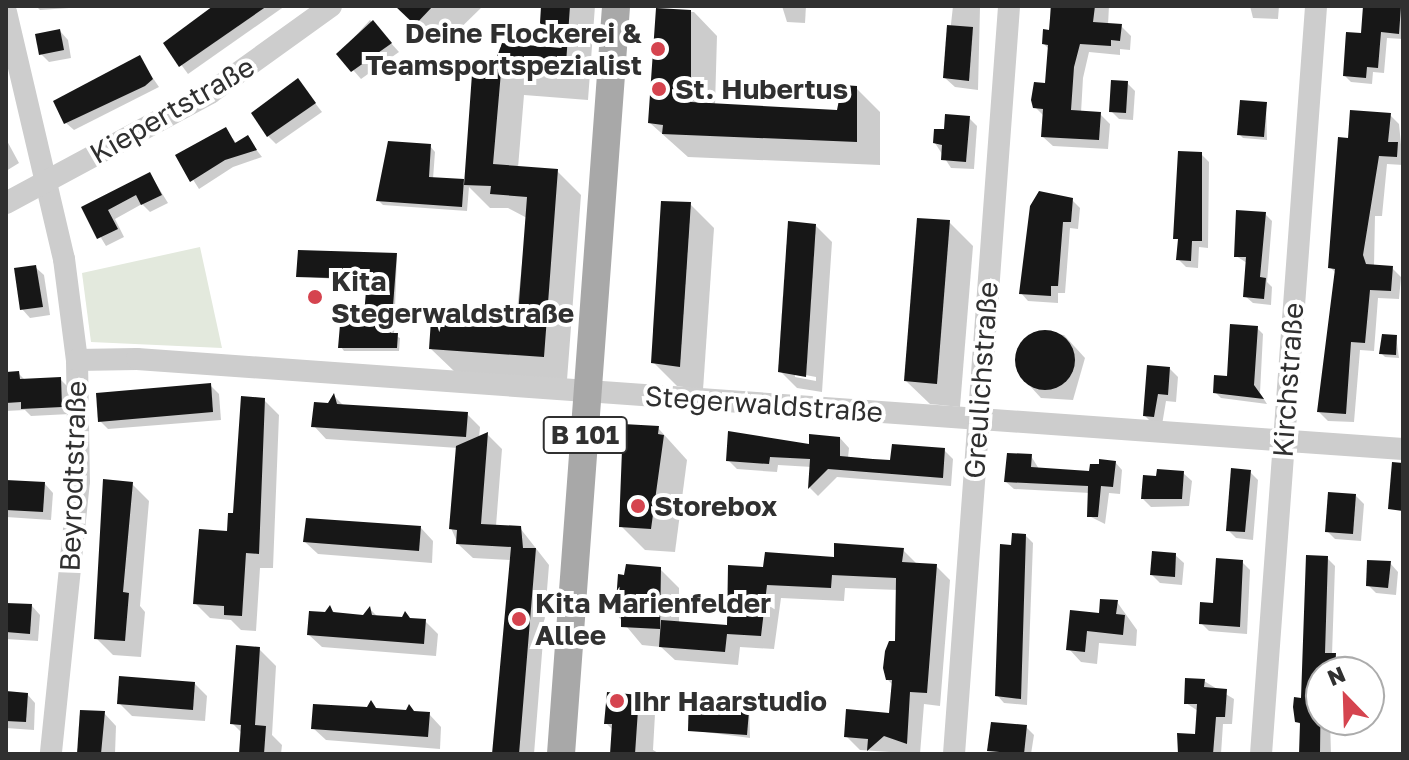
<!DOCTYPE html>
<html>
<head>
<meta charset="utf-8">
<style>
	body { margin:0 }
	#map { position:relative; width:1409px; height:760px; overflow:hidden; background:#fff; font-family:"Golos Text",sans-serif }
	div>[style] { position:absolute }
	.green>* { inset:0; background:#e3e9dd }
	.shadow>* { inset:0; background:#0003 }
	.building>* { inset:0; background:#171717 }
	.round { border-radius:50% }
	.minor>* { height:22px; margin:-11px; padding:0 11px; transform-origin:11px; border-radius:11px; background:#cdcdcd }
	.major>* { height:28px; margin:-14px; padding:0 14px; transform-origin:14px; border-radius:14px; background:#a8a8a8 }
	.dots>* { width:22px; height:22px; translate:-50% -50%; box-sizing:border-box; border:4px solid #fff; border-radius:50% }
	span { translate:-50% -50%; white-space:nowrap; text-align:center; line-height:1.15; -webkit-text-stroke:8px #fff; paint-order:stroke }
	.shield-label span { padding:2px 6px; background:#fff; border:2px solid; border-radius:6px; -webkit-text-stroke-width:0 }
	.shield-label { font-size:26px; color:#303030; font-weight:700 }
	.poi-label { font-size:28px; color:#303030; font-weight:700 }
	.right { translate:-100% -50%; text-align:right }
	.left { translate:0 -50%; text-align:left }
	.street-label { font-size:28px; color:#303030 }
	.frame { position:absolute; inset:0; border:8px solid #303030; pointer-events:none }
	.north { position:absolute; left:1305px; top:656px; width:80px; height:80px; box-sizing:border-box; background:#fff; border:2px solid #acacac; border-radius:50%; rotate:337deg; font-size:22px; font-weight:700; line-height:32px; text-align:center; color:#303030 }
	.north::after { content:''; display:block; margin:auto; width:28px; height:36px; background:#d5444f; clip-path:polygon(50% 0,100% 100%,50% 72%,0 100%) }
</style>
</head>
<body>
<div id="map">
	<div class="green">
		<i style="clip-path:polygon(200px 247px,222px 348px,91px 342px,82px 273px)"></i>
	</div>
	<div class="shadow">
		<i style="clip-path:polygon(36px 6px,69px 6px,69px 8px,40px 10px)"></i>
		<i style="clip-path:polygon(214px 6px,285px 6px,188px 74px,166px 44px)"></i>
		<i style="clip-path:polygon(398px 6px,483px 6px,441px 47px)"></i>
		<i style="clip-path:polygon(543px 6px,595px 6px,588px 100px,524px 95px,518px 168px,557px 171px,581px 195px,567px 380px,455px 372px,431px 349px,515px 328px,527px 218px,508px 208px,490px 208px,469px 187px,467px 211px,383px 205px,378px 200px,430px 146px,435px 152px,433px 179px,466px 184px,503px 45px,567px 50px,542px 22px)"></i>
		<i style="clip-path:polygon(782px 6px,806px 6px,805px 23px,787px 22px)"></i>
		<i style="clip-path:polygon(953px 6px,988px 6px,980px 8px,978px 90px,955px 87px,945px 78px)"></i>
		<i style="clip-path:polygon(1050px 6px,1109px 6px,1108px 25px,1121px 26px,1131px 36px,1130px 50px,1120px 49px,1120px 55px,1089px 52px,1083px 78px,1081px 113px,1100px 114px,1110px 124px,1108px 149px,1053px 146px,1043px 137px,1044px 116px,1035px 107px,1046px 85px,1049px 49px,1044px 44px,1051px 32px)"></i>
		<i style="clip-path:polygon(1250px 6px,1279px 6px,1278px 19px,1253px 18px)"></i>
		<i style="clip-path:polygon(1367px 6px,1403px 6px,1403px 39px,1387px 38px,1384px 73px,1373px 72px,1372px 84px,1351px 82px,1345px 76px,1363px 35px)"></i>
		<i style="clip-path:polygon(658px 10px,694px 12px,717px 36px,715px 106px,839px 112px,856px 88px,880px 112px,880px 165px,688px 157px,650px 123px)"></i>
		<i style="clip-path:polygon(370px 20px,399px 52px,361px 79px,339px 54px)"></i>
		<i style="clip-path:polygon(60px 31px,68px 40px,71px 58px,49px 62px,41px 54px)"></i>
		<i style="clip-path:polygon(139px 58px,159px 87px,74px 130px,66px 123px)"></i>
		<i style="clip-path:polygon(298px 81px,322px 112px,276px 144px,268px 136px)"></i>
		<i style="clip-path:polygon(1127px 83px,1135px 91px,1133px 120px,1119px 119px,1111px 111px)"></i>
		<i style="clip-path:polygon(1266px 104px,1267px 140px,1243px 138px,1239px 134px)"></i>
		<i style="clip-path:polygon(1390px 115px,1399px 124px,1403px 165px,1387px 164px,1382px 216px,1375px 216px,1374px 267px,1392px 268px,1401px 277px,1399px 299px,1378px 298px,1374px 351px,1360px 350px,1354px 422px,1328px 421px,1319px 412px,1336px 273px,1330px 267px,1350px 140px)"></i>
		<i style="clip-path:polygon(969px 118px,977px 126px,974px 169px,951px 168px,935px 143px)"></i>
		<i style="clip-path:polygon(226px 130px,237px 144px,247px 138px,262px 157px,233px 167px,199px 189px,178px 156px)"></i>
		<i style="clip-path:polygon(6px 139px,19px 163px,6px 171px)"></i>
		<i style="clip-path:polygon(1201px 154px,1209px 162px,1208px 248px,1199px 247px,1198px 268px,1186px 267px,1178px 259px)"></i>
		<i style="clip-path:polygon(150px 174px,168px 203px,150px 212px,142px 204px,115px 219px,124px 237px,106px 246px,83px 208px)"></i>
		<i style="clip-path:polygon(1072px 200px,1080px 208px,1078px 229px,1070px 228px,1065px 293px,1058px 293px,1058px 303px,1028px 301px,1021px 293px)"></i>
		<i style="clip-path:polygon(690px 204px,714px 228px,703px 390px,677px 386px,653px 362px)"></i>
		<i style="clip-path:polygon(1265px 214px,1272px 221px,1267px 282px,1272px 287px,1271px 305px,1253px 303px,1245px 296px,1247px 263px,1236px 256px)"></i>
		<i style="clip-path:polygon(949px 222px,973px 246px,960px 407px,930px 404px,906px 381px)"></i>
		<i style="clip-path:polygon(evenodd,816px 226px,832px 242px,822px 392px,797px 388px,780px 371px,816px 226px,795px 373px,816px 377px,816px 381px,795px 377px,795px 373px)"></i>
		<i style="clip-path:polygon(397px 255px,394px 335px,400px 338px,399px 351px,344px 351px,341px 347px,366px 318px,369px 282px,298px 276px)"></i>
		<i style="clip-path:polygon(35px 267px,44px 275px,50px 315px,30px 318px,22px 309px)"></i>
		<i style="clip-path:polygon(1257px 328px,1263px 334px,1260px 393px,1267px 404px,1221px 398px,1215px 392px,1229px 378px)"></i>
		<i style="clip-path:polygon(1036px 333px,1064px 335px,1085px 358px,1073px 400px,1041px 398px,1019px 374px,1023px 340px)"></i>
		<i style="clip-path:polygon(1396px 336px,1399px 358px,1385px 357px,1382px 354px)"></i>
		<i style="clip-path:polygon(1170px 369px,1178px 377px,1176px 402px,1166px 401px,1162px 425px,1153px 424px,1145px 416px)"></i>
		<i style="clip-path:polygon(18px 373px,26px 381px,60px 379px,68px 387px,70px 414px,31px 416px,25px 410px,6px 411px,6px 374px)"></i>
		<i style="clip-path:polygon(210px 385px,219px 394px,221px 420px,108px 429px,100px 421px)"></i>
		<i style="clip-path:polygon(335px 397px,344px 406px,467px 414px,480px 427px,479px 438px,488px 435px,502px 449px,496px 526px,520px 528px,549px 565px,534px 754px,495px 754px,512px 560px,473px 558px,458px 544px,451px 528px,458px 448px,326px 439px,314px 426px)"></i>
		<i style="clip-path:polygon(264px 400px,279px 415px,273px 568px,260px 568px,256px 631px,241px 630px,231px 620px,210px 618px,195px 603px,229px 533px)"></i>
		<i style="clip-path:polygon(658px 428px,687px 460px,675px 552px,645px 550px,621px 526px)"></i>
		<i style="clip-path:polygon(840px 438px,849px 448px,848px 458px,892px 462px,944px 450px,953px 459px,951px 486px,837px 477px,818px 496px,810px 488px,812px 467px,778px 465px,777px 472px,737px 469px,728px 460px)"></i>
		<i style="clip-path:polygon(1031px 456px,1039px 469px,1091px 473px,1115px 462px,1122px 470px,1120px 494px,1109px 493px,1105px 524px,1089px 516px,1090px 493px,1014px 489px,1006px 482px)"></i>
		<i style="clip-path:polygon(1250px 472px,1258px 480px,1253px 540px,1236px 538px,1228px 530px)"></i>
		<i style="clip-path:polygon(1183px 473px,1192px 481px,1189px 506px,1151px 507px,1143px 499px,1158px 479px)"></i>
		<i style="clip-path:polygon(105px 481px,132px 484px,149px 501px,140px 606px,145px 612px,141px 657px,113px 655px,96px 638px)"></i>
		<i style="clip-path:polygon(6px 482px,45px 484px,53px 493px,51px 520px,6px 517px)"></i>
		<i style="clip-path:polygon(1356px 496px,1364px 504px,1361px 541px,1335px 539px,1327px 531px)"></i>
		<i style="clip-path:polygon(421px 528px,433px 541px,432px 563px,318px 554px,305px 542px)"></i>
		<i style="clip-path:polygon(1026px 536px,1033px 543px,1027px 705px,1004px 703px,997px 695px,1012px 547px)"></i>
		<i style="clip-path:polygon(903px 550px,917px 564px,936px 566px,950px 580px,940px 706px,924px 704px,920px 754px,860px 750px,846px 736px,891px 715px,893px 685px,887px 679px,897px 644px,898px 590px,845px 588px,844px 601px,781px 598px,774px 649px,740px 647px,738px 665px,675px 660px,661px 647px,642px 645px,617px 615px,660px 569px,679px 588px,679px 624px,729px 627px,765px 569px)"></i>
		<i style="clip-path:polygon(1175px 555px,1184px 563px,1182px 585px,1160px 583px,1152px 575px)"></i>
		<i style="clip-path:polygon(1327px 558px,1335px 566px,1332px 655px,1343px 663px,1342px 672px,1321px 672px,1321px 720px,1330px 720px,1331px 754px,1301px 754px,1302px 726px,1297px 721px)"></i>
		<i style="clip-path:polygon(1242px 562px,1250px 570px,1247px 634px,1209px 631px,1201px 623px)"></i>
		<i style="clip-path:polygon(1390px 563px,1398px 572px,1396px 595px,1376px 593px,1368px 585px)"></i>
		<i style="clip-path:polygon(1117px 602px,1137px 630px,1136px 646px,1099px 643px,1097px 664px,1081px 662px,1069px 649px)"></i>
		<i style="clip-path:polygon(6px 605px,32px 606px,40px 615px,38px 641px,6px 639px)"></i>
		<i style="clip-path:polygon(330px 608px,337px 615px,364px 617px,370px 609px,379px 618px,425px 621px,438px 634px,436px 656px,322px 647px,309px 635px)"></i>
		<i style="clip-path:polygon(259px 649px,276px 666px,272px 735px,282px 745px,281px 754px,241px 754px,243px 734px,232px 723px)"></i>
		<i style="clip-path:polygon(1204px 681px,1234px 699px,1232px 724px,1223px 724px,1221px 754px,1180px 754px,1196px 736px,1198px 711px,1186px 703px)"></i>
		<i style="clip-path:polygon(195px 684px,207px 696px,205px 721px,132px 716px,119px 703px)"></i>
		<i style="clip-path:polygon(1369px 689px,1374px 694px,1374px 707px,1369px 706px)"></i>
		<i style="clip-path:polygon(6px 693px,27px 694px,35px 703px,34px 730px,6px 728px)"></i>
		<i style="clip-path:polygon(638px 697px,655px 714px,653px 750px,660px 754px,612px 754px,613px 730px,606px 723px)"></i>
		<i style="clip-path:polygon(749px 701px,750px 738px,690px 730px)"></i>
		<i style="clip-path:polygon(378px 710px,429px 714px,441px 727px,440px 749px,326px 740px,313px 728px)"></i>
		<i style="clip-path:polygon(104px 713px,116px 726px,115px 754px,79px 754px)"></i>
		<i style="clip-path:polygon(1026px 727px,1034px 735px,1031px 754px,989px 750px)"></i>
	</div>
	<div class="building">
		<i style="clip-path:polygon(213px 6px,267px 6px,179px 67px,163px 43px)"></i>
		<i style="clip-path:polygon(395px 6px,433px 6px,415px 25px)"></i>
		<i style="clip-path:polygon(541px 6px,570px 6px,565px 78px,501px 72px,493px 164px,558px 169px,544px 357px,429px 349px,431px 320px,513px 326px,518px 315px,527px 197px,490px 194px,491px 186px,464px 185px,473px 60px,495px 62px,502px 43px,562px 48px,540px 23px)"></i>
		<i style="clip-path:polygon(1051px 6px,1095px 6px,1093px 22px,1122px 24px,1120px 41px,1111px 40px,1111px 46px,1080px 44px,1074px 67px,1071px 110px,1101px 112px,1099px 140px,1041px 137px,1043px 109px,1033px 108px,1031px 100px,1034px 82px,1045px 83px,1048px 45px,1042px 44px,1043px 29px,1049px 30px)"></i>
		<i style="clip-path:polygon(1363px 6px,1401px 6px,1399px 34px,1381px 32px,1378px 68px,1367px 67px,1366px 78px,1343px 76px,1346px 32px,1361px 33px)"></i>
		<i style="clip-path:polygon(656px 8px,691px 10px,691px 102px,837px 110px,842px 85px,857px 86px,857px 142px,662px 134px,663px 125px,648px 123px)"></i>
		<i style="clip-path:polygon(373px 20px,392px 43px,351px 72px,336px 54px)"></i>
		<i style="clip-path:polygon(947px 25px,973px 27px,969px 81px,943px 78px)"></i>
		<i style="clip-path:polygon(60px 29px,64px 50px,39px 55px,35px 34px)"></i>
		<i style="clip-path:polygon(140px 55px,153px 79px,145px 86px,64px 124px,53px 101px)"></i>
		<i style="clip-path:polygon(298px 78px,316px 103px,267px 137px,251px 113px)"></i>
		<i style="clip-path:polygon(1111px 80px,1128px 81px,1126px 113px,1109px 112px)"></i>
		<i style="clip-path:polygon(1240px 100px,1267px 102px,1264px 137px,1237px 135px)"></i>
		<i style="clip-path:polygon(1350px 110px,1391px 113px,1388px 142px,1398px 142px,1397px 157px,1379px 156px,1363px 255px,1366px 264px,1393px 266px,1391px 291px,1370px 290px,1365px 343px,1351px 342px,1346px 414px,1317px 412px,1335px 269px,1328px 268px,1338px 137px,1348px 138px)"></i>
		<i style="clip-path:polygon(945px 114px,970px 116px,966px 162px,941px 160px,942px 145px,933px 143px,934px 129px,944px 129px)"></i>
		<i style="clip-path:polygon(226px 127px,235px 143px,248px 135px,257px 150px,225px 160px,190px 182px,175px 155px)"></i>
		<i style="clip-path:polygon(388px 141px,431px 144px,429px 177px,464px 179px,462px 207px,376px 201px)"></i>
		<i style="clip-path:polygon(1178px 151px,1202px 152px,1202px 241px,1192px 241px,1191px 261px,1176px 260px,1178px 239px,1173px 239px)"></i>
		<i style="clip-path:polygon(150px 172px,162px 195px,141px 205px,136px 195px,108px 210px,118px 229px,97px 239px,81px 207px)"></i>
		<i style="clip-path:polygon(1039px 191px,1073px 198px,1071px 222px,1063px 222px,1058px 286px,1051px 286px,1051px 296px,1019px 294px,1030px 206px)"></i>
		<i style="clip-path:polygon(661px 201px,691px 202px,680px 367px,651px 363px)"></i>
		<i style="clip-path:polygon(1236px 210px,1266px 212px,1260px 277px,1266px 278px,1264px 299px,1243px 297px,1246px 257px,1234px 257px)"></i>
		<i style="clip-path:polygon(917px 218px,950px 220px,937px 384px,904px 381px)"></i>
		<i style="clip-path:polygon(788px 221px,816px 224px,806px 377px,778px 372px)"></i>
		<i style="clip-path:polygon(298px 250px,397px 253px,391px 333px,398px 333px,397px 348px,338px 348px,341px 313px,364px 315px,367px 279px,296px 277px)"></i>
		<i style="clip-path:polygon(36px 265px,43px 307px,20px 310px,14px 268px)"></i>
		<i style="clip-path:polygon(1230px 324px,1258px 326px,1254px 385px,1264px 399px,1213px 393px,1214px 375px,1227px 376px)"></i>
		<i class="round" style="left:1015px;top:330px;width:60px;height:60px"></i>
		<i style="clip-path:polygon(1382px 334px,1397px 335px,1396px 355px,1379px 354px)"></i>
		<i style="clip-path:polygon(1147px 365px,1170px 367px,1168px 395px,1158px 394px,1154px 417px,1143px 416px)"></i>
		<i style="clip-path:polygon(19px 371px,20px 379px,61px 377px,62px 407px,21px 409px,21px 402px,6px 403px,6px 372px)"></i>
		<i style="clip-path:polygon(211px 383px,213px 412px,98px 422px,96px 393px)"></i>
		<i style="clip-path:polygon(334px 393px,337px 404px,468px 412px,466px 437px,311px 427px,314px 402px,328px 403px)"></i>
		<i style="clip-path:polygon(241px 396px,265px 398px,259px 554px,246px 553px,242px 616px,224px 615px,224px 606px,193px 604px,199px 529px,227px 531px,228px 513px,233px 513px)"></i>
		<i style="clip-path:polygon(623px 424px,659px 426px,658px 434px,664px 435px,651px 529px,619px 527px)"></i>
		<i style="clip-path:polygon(728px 431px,809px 444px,809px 434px,840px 437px,840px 456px,873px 459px,890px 460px,892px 444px,945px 448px,943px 478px,828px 469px,808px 489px,810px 459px,770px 457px,769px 464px,726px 461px)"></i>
		<i style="clip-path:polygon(488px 432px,481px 524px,521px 526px,523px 548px,536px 548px,519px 754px,492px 754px,511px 547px,456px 544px,457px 530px,449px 529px,456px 446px)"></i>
		<i style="clip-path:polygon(1007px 453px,1032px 454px,1031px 467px,1089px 471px,1090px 464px,1099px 464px,1099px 459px,1116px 461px,1113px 487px,1101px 486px,1098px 517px,1087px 517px,1088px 486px,1004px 482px)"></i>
		<i style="clip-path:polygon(1392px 462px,1403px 463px,1403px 511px,1388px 509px)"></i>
		<i style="clip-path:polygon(1231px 468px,1251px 470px,1245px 532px,1226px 531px)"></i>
		<i style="clip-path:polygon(1157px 469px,1184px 471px,1182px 499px,1141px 499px,1143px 475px,1156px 476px)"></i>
		<i style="clip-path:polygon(103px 479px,133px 482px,123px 592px,129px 593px,125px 641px,94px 639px)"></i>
		<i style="clip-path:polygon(6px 480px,45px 482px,43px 512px,6px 510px)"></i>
		<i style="clip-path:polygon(1328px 492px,1356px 494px,1353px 534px,1325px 532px)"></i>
		<i style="clip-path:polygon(306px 518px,421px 526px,419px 551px,303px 542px)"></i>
		<i style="clip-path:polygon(1012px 533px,1026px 534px,1021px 699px,995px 696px,1000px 544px,1011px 545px)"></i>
		<i style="clip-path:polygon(834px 543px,904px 548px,902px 562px,937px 564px,927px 693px,910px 692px,907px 744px,884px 736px,867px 751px,868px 739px,844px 737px,846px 709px,889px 713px,892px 680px,886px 680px,883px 668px,885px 651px,889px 641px,895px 641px,896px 578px,832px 575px,831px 588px,767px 585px,761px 636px,727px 634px,725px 652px,659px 647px,661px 620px,727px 625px,728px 565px,763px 567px,765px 552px,834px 557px)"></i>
		<i style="clip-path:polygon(1152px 551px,1176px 553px,1175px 577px,1150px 575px)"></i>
		<i style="clip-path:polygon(1306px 555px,1328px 556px,1325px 653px,1336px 653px,1335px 672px,1321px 672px,1320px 754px,1299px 754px,1300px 723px,1295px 722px,1293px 707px,1294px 697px,1301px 698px)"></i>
		<i style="clip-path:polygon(1216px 558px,1243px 560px,1240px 627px,1199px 624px,1200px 602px,1213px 603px)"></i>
		<i style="clip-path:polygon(1367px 560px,1391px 561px,1388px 588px,1366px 586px)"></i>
		<i style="clip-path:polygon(626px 564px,661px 567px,660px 629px,621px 627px,621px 616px,615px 616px,618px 574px,624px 575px)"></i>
		<i style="clip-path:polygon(1100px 599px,1118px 600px,1116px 614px,1125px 615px,1123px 635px,1087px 631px,1085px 652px,1066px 650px,1070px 610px,1099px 613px)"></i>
		<i style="clip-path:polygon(6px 603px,32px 604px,30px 634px,6px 632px)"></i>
		<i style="clip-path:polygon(330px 605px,333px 612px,363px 615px,370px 606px,372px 615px,402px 617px,405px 611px,410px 618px,426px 619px,424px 644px,307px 635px,309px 611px,325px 612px)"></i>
		<i style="clip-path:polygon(236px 645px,260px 647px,255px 725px,266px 726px,264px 754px,239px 754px,241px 725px,230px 724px)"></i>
		<i style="clip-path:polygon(119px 676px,195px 682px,193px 710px,117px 704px)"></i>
		<i style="clip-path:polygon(1185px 678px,1205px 679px,1204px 687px,1227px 689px,1225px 717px,1216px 717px,1213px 754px,1178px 754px,1177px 733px,1195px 734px,1197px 704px,1184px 704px)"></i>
		<i style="clip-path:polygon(6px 691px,28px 693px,26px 722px,6px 721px)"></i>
		<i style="clip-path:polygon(607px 692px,639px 695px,635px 754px,610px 754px,612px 724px,604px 724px)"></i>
		<i style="clip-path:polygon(689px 695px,750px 699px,747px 735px,688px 731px)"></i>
		<i style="clip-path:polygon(371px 700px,376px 708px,406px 710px,409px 704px,414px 711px,430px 712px,428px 737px,311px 729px,313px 704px,367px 707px)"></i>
		<i style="clip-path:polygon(80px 710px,105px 711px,101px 754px,77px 754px)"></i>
		<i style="clip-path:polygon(991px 722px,1027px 725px,1024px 754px,987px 751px)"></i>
	</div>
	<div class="minor">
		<i style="left:6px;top:12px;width:254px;rotate:76.8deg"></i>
		<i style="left:64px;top:259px;width:102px;rotate:82.7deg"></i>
		<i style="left:77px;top:360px;width:121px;rotate:89.1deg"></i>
		<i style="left:79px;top:481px;width:274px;rotate:95.9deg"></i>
		<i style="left:6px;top:203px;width:232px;rotate:-28.3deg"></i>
		<i style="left:210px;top:93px;width:149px;rotate:-35.7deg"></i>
		<i style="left:77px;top:360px;width:60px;rotate:-1deg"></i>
		<i style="left:137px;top:359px;width:1269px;rotate:4.07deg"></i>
		<i style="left:954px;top:754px;width:750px;rotate:-85.79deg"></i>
		<i style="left:1261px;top:754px;width:750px;rotate:-85.79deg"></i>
	</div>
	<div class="major">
		<i style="left:561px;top:754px;width:750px;rotate:-85.79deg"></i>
	</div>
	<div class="dots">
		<i style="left:658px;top:49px;background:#d5444f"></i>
		<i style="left:659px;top:89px;background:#d5444f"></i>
		<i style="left:315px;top:297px;background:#d5444f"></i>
		<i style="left:638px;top:506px;background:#d5444f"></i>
		<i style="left:519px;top:619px;background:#d5444f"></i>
		<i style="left:617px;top:701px;background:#d5444f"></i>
	</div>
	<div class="shield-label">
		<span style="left:585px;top:435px">B 101</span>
	</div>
	<div class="poi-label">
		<span class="right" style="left:642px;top:49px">Deine Flockerei &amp;<br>Teamsportspezialist</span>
		<span class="left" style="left:675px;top:89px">St. Hubertus</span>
		<span class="left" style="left:331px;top:297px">Kita<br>Stegerwaldstraße</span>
		<span class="left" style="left:654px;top:506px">Storebox</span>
		<span class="left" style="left:535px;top:619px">Kita Marienfelder<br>Allee</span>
		<span class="left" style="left:633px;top:701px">Ihr Haarstudio</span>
	</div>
	<div class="street-label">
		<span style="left:172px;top:110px;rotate:-30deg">Kiepertstraße</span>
		<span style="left:981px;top:380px;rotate:-86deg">Greulichstraße</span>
		<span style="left:1288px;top:380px;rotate:-86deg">Kirchstraße</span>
		<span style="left:764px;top:404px;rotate:4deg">Stegerwaldstraße</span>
		<span style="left:73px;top:476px;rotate:-88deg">Beyrodtstraße</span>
	</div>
	<div class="frame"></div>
	<div class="north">N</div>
</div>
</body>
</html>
